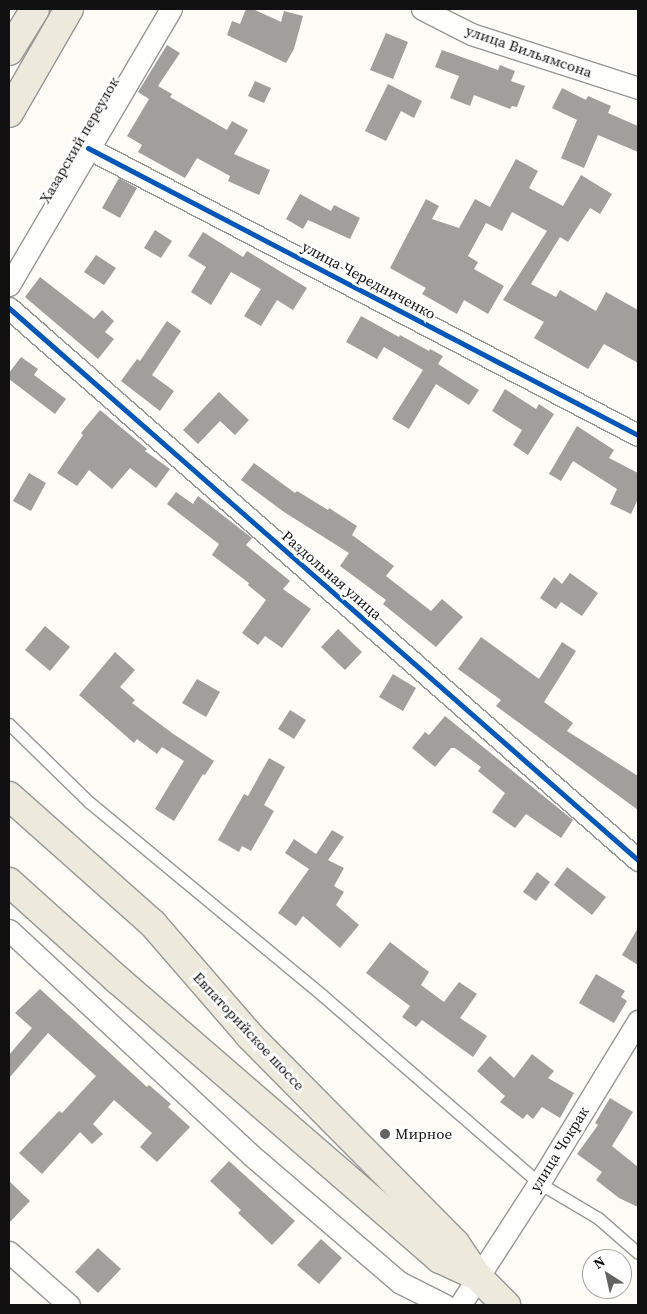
<!DOCTYPE html>
<html>
<head>
<meta charset="utf-8">
<style>
	body { margin:0 }
	#map { position:relative; width:647px; height:1314px; overflow:hidden; background:#fdfcf7; font-family:"Source Serif 4",serif }
	div>[style] { position:absolute }
	.building>* { inset:0; background:#a19f9c }
	.roads { filter:drop-shadow(1px 0 #979795) drop-shadow(-1px 0 #979795) drop-shadow(0 1px #979795) drop-shadow(0 -1px #979795) }
	.lane>* { height:11px; margin:-5.5px; padding:0 5.5px; transform-origin:5.5px; border-radius:5.5px; background:#fffffe }
	.street>* { height:21px; margin:-10.5px; padding:0 10.5px; transform-origin:10.5px; border-radius:10.5px; background:#fffffe }
	.primary>* { height:28px; margin:-14px; padding:0 14px; transform-origin:14px; border-radius:14px; background:#ede9dc }
	.cycleway>* { height:5px; margin:-2.5px; padding:0 2.5px; transform-origin:2.5px; border-radius:2.5px; background:#0057b8 }
	.dots>* { width:14px; height:14px; translate:-50% -50%; box-sizing:border-box; border:2px solid #fff; border-radius:50% }
	span { translate:-50% -50%; white-space:nowrap; text-align:center; line-height:1.15; -webkit-text-stroke:5px #fff; paint-order:stroke }
	.street-label { font-size:15px; color:#111 }
	.poi-label { font-size:15px; color:#111 }
	.left { translate:0 -50%; text-align:left }
	.frame { position:absolute; inset:0; border:10px solid #111; pointer-events:none }
	.north { position:absolute; left:582px; top:1249px; width:50px; height:50px; box-sizing:border-box; background:#fff; border:1px solid #a0a0a0; border-radius:50%; rotate:325deg; font-size:14px; font-weight:700; line-height:20px; text-align:center; color:#111 }
	.north::after { content:''; display:block; margin:auto; width:18px; height:22px; background:#646362; clip-path:polygon(50% 0,100% 100%,50% 72%,0 100%) }
</style>
</head>
<body>
<div id="map">
	<div class="building">
		<i style="clip-path:polygon(246px 9px,253px 9px,281px 22px,284px 11px,303px 16px,294px 49px,286px 63px,227px 35px,232px 21px,240px 24px)"></i>
		<i style="clip-path:polygon(386px 33px,408px 42px,393px 79px,370px 70px)"></i>
		<i style="clip-path:polygon(167px 45px,180px 53px,158px 86px,172px 94px,170px 97px,227px 130px,232px 121px,248px 130px,234px 154px,270px 170px,259px 195px,228px 181px,230px 176px,197px 158px,185px 178px,138px 152px,142px 145px,127px 136px,149px 99px,138px 92px)"></i>
		<i style="clip-path:polygon(442px 50px,498px 70px,500px 65px,515px 71px,511px 81px,525px 86px,517px 107px,512px 106px,510px 109px,474px 95px,470px 106px,450px 98px,459px 76px,435px 67px)"></i>
		<i style="clip-path:polygon(255px 81px,271px 88px,264px 103px,248px 96px)"></i>
		<i style="clip-path:polygon(388px 84px,422px 101px,414px 118px,401px 111px,386px 141px,365px 131px)"></i>
		<i style="clip-path:polygon(562px 88px,586px 100px,588px 96px,611px 106px,608px 113px,638px 126px,638px 152px,598px 135px,584px 168px,561px 158px,577px 120px,552px 108px)"></i>
		<i style="clip-path:polygon(516px 159px,538px 171px,529px 188px,563px 206px,581px 175px,612px 194px,600px 214px,590px 208px,568px 242px,560px 237px,531px 284px,556px 297px,560px 290px,596px 311px,606px 292px,638px 310px,638px 363px,604px 344px,588px 369px,534px 338px,544px 322px,503px 300px,547px 231px,512px 212px,502px 231px,486px 223px,468px 256px,478px 262px,474px 269px,504px 286px,488px 314px,464px 300px,457px 314px,422px 294px,426px 288px,390px 268px,426px 199px,439px 206px,432px 219px,459px 228px,475px 199px,490px 207px)"></i>
		<i style="clip-path:polygon(119px 178px,137px 188px,120px 218px,102px 208px)"></i>
		<i style="clip-path:polygon(300px 194px,331px 211px,334px 205px,360px 218px,350px 239px,308px 220px,303px 229px,286px 219px)"></i>
		<i style="clip-path:polygon(155px 230px,172px 241px,161px 258px,144px 248px)"></i>
		<i style="clip-path:polygon(203px 232px,243px 257px,247px 251px,307px 288px,293px 310px,277px 300px,261px 326px,244px 316px,261px 289px,231px 272px,211px 305px,191px 292px,206px 267px,188px 256px)"></i>
		<i style="clip-path:polygon(96px 255px,116px 268px,104px 285px,84px 272px)"></i>
		<i style="clip-path:polygon(40px 277px,94px 319px,102px 310px,114px 321px,105px 332px,114px 339px,98px 359px,25px 297px)"></i>
		<i style="clip-path:polygon(361px 316px,399px 337px,400px 335px,429px 351px,430px 349px,443px 356px,438px 364px,479px 390px,469px 405px,436px 384px,409px 429px,392px 419px,423px 370px,384px 347px,377px 359px,346px 342px)"></i>
		<i style="clip-path:polygon(167px 321px,181px 331px,152px 375px,174px 391px,160px 411px,121px 381px,137px 359px,140px 361px)"></i>
		<i style="clip-path:polygon(21px 357px,38px 369px,34px 375px,66px 399px,55px 414px,9px 379px,9px 373px)"></i>
		<i style="clip-path:polygon(505px 389px,536px 409px,539px 404px,554px 414px,528px 455px,513px 445px,522px 430px,492px 411px)"></i>
		<i style="clip-path:polygon(219px 392px,249px 420px,235px 435px,220px 421px,198px 444px,183px 430px)"></i>
		<i style="clip-path:polygon(100px 410px,147px 449px,145px 451px,170px 469px,156px 488px,130px 468px,112px 489px,89px 470px,77px 486px,57px 473px,83px 435px,81px 433px)"></i>
		<i style="clip-path:polygon(577px 426px,614px 450px,609px 458px,638px 473px,638px 499px,631px 514px,610px 504px,617px 489px,573px 461px,561px 481px,549px 474px)"></i>
		<i style="clip-path:polygon(254px 463px,295px 493px,297px 491px,328px 510px,329px 508px,357px 526px,352px 535px,394px 566px,386px 576px,431px 611px,442px 599px,463px 617px,436px 647px,383px 604px,386px 600px,340px 566px,349px 553px,284px 512px,241px 480px)"></i>
		<i style="clip-path:polygon(29px 473px,46px 483px,31px 511px,13px 501px)"></i>
		<i style="clip-path:polygon(176px 492px,193px 504px,198px 496px,252px 538px,246px 545px,290px 581px,283px 589px,311px 609px,282px 648px,265px 636px,258px 645px,242px 633px,266px 600px,248px 585px,249px 583px,212px 555px,219px 544px,167px 504px)"></i>
		<i style="clip-path:polygon(570px 573px,598px 593px,582px 616px,561px 602px,556px 609px,540px 598px,554px 577px,562px 584px)"></i>
		<i style="clip-path:polygon(45px 626px,70px 647px,50px 671px,25px 650px)"></i>
		<i style="clip-path:polygon(338px 629px,362px 652px,345px 670px,321px 647px)"></i>
		<i style="clip-path:polygon(481px 637px,539px 679px,562px 642px,576px 651px,544px 702px,573px 723px,567px 731px,638px 776px,638px 810px,496px 706px,501px 700px,458px 669px)"></i>
		<i style="clip-path:polygon(115px 652px,135px 670px,120px 687px,135px 700px,132px 703px,172px 733px,214px 761px,205px 775px,203px 774px,174px 821px,155px 809px,184px 761px,162px 747px,157px 754px,137px 739px,134px 743px,79px 695px)"></i>
		<i style="clip-path:polygon(393px 674px,416px 688px,403px 711px,379px 697px)"></i>
		<i style="clip-path:polygon(197px 679px,220px 692px,206px 717px,182px 703px)"></i>
		<i style="clip-path:polygon(290px 710px,306px 720px,294px 739px,278px 729px)"></i>
		<i style="clip-path:polygon(445px 716px,573px 820px,561px 838px,526px 814px,515px 828px,492px 812px,505px 793px,478px 771px,481px 767px,455px 748px,451px 748px,435px 767px,412px 748px,425px 732px,429px 735px)"></i>
		<i style="clip-path:polygon(269px 758px,285px 767px,264px 805px,274px 811px,251px 851px,242px 846px,239px 852px,218px 840px,244px 794px,248px 796px)"></i>
		<i style="clip-path:polygon(332px 830px,344px 837px,328px 860px,344px 868px,334px 886px,344px 892px,336px 905px,359px 925px,340px 948px,303px 916px,296px 926px,278px 913px,309px 869px,285px 853px,294px 839px,316px 854px)"></i>
		<i style="clip-path:polygon(567px 867px,606px 897px,592px 915px,554px 885px)"></i>
		<i style="clip-path:polygon(537px 872px,550px 882px,536px 901px,523px 892px)"></i>
		<i style="clip-path:polygon(638px 928px,638px 965px,622px 955px)"></i>
		<i style="clip-path:polygon(390px 942px,429px 972px,421px 985px,444px 1002px,459px 982px,477px 994px,460px 1018px,487px 1036px,473px 1057px,422px 1020px,416px 1027px,402px 1017px,410px 1006px,366px 973px)"></i>
		<i style="clip-path:polygon(596px 974px,625px 991px,621px 997px,627px 1001px,614px 1023px,579px 1003px)"></i>
		<i style="clip-path:polygon(40px 989px,147px 1087px,149px 1085px,171px 1104px,168px 1107px,190px 1127px,157px 1162px,140px 1147px,152px 1133px,114px 1100px,93px 1124px,103px 1134px,92px 1144px,80px 1132px,42px 1174px,19px 1153px,59px 1111px,62px 1113px,96px 1076px,48px 1033px,9px 1078px,9px 1055px,32px 1028px,15px 1013px)"></i>
		<i style="clip-path:polygon(532px 1054px,554px 1071px,548px 1078px,574px 1093px,560px 1118px,542px 1107px,533px 1119px,527px 1114px,523px 1119px,500px 1102px,505px 1096px,477px 1071px,490px 1056px,514px 1078px)"></i>
		<i style="clip-path:polygon(610px 1098px,633px 1112px,612px 1146px,638px 1167px,638px 1207px,619px 1198px,596px 1180px,602px 1172px,577px 1154px,598px 1125px,595px 1123px)"></i>
		<i style="clip-path:polygon(229px 1161px,295px 1221px,272px 1245px,238px 1213px,241px 1210px,210px 1181px)"></i>
		<i style="clip-path:polygon(9px 1181px,30px 1201px,9px 1223px)"></i>
		<i style="clip-path:polygon(321px 1239px,342px 1258px,319px 1284px,297px 1265px)"></i>
		<i style="clip-path:polygon(98px 1248px,121px 1269px,98px 1293px,75px 1272px)"></i>
	</div>
	<div class="roads">
		<div class="lane">
			<i style="left:9px;top:724px;width:112px;rotate:44.3deg"></i>
			<i style="left:89px;top:802px;width:303px;rotate:39.6deg"></i>
			<i style="left:322px;top:995px;width:287px;rotate:40.9deg"></i>
			<i style="left:539px;top:1183px;width:69px;rotate:30.7deg"></i>
			<i style="left:598px;top:1218px;width:53px;rotate:41.2deg"></i>
		</div>
		<div class="street">
			<i style="left:422px;top:9px;width:55px;rotate:27deg"></i>
			<i style="left:471px;top:34px;width:176px;rotate:17.9deg"></i>
			<i style="left:88px;top:148px;width:620px;rotate:27.56deg"></i>
			<i style="left:9px;top:285px;width:320px;rotate:-59.6deg"></i>
			<i style="left:9px;top:308px;width:837px;rotate:41.27deg"></i>
			<i style="left:9px;top:930px;width:330px;rotate:42.9deg"></i>
			<i style="left:251px;top:1155px;width:195px;rotate:40.6deg"></i>
			<i style="left:399px;top:1282px;width:51px;rotate:26.6deg"></i>
			<i style="left:9px;top:1252px;width:80px;rotate:41.5deg"></i>
			<i style="left:460px;top:1305px;width:145px;rotate:-57.1deg"></i>
			<i style="left:539px;top:1183px;width:190px;rotate:-58.6deg"></i>
		</div>
		<div class="primary">
			<i style="left:9px;top:51px;width:49px;rotate:-58.2deg"></i>
			<i style="left:9px;top:113px;width:120px;rotate:-60deg"></i>
			<i style="left:9px;top:796px;width:193px;rotate:41.6deg"></i>
			<i style="left:153px;top:924px;width:147px;rotate:49.1deg"></i>
			<i style="left:249px;top:1035px;width:293px;rotate:45.3deg"></i>
			<i style="left:455px;top:1243px;width:41px;rotate:55.9deg"></i>
			<i style="left:478px;top:1277px;width:40px;rotate:45deg"></i>
			<i style="left:9px;top:882px;width:147px;rotate:42deg"></i>
			<i style="left:118px;top:980px;width:426px;rotate:40.9deg"></i>
			<i style="left:440px;top:1259px;width:41px;rotate:24.7deg"></i>
		</div>
	</div>
	<div class="cycleway">
		<i style="left:88px;top:148px;width:620px;rotate:27.56deg"></i>
		<i style="left:9px;top:308px;width:837px;rotate:41.27deg"></i>
	</div>
	<div class="dots">
		<i style="left:385px;top:1134px;background:#646362"></i>
	</div>
	<div class="street-label">
		<span style="left:529px;top:51px;rotate:19deg">улица Вильямсона</span>
		<span style="left:79px;top:140px;rotate:-60deg">Хазарский переулок</span>
		<span style="left:369px;top:280px;rotate:28deg">улица Чередниченко</span>
		<span style="left:332px;top:575px;rotate:41deg">Раздольная улица</span>
		<span style="left:249px;top:1031px;rotate:47deg">Евпаторийское шоссе</span>
		<span style="left:559px;top:1149px;rotate:-58deg">улица Чокрак</span>
	</div>
	<div class="poi-label">
		<span class="left" style="left:395px;top:1134px">Мирное</span>
	</div>
	<div class="frame"></div>
	<div class="north">N</div>
</div>
</body>
</html>
